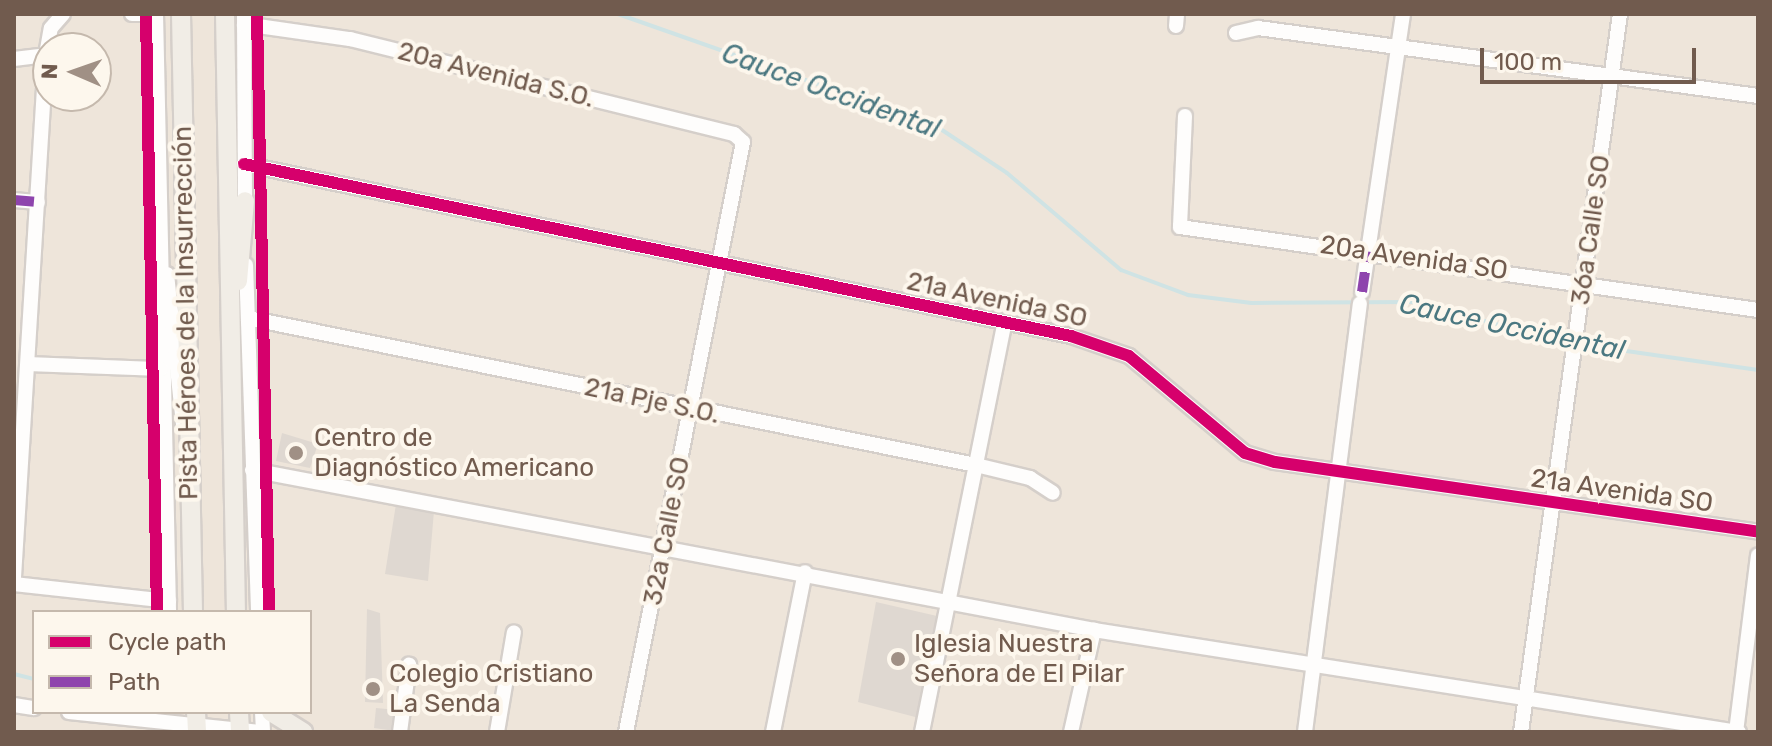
<!DOCTYPE html>
<html>
<head>
<meta charset="utf-8">
<style>
	body { margin:0 }
	#map { position:relative; width:1772px; height:746px; overflow:hidden; background:#f6f2eb; font-family:Rubik,sans-serif }
	div>[style] { position:absolute }
	.residential>* { inset:0; background:#eee5da }
	.stream>* { height:4px; margin:-2px; padding:0 2px; transform-origin:2px; border-radius:2px; background:#cfe3e4 }
	.building>* { inset:0; background:#dfd8d1 }
	.roads { filter:drop-shadow(2px 0 #d5cfca) drop-shadow(-2px 0 #d5cfca) drop-shadow(0 2px #d5cfca) drop-shadow(0 -2px #d5cfca) }
	.minor>* { height:14px; margin:-7px; padding:0 7px; transform-origin:7px; border-radius:7px; background:#fefdfc }
	.major>* { height:18px; margin:-9px; padding:0 9px; transform-origin:9px; border-radius:9px; background:#f1ede6 }
	.quiet>* { height:10px; margin-top:-5px; transform-origin:0; background:repeating-linear-gradient(90deg,#8e44ad 0 20px,transparent 0 30px) }
	.cycleway>* { height:12px; margin:-6px; padding:0 6px; transform-origin:6px; border-radius:6px; background:#d6006c }
	.dots>* { width:22px; height:22px; translate:-50% -50%; box-sizing:border-box; border:4px solid #fdf7ed; border-radius:50% }
	span { translate:-50% -50%; white-space:nowrap; text-align:center; line-height:1.15; -webkit-text-stroke:8px #fdf7ed; paint-order:stroke }
	.street-label { font-size:26px; color:#715b4e }
	.poi-label { font-size:26px; color:#715b4e }
	.left { translate:0 -50%; text-align:left }
	.water-label { font-size:28px; color:#4b7881; font-style:italic }
	.frame { position:absolute; inset:0; border:16px solid #715b4e; pointer-events:none }
	.legend { position:absolute; left:32px; top:610px; width:280px; height:104px; box-sizing:border-box; background:#fdf7ed; border:2px solid #c5b9ad; margin:0; padding:10px 14px; list-style:none; font-size:24px; color:#715b4e }
	.legend li { display:flex; align-items:center; gap:16px; height:40px }
	.legend b { width:40px; border:2px solid #c5b9ad }
	.north { position:absolute; left:32px; top:32px; width:80px; height:80px; box-sizing:border-box; background:#fdf7ed; border:2px solid #c5b9ad; border-radius:50%; rotate:272deg; font-size:22px; font-weight:700; line-height:32px; text-align:center; color:#715b4e }
	.north::after { content:''; display:block; margin:auto; width:28px; height:36px; background:#a09085; clip-path:polygon(50% 0,100% 100%,50% 72%,0 100%) }
	.scale { position:absolute; left:1480px; top:48px; width:216px; height:36px; box-sizing:border-box; border:4px solid #715b4e; border-top:0; padding-left:10px; font-size:24px; line-height:28px; white-space:nowrap; color:#715b4e; -webkit-text-stroke:6px #fdf7ed; paint-order:stroke }
</style>
</head>
<body>
<div id="map">
	<div class="residential">
		<i style="clip-path:polygon(evenodd,14px 14px,1758px 14px,1758px 732px,14px 732px,14px 14px,48px 48px,96px 48px,96px 96px,48px 96px,48px 48px,14px 14px,34px 612px,310px 612px,310px 712px,34px 712px,34px 612px)"></i>
	</div>
	<div class="stream">
		<i style="left:618px;top:14px;width:337px;rotate:19.4deg"></i>
		<i style="left:936px;top:126px;width:85px;rotate:33.5deg"></i>
		<i style="left:1007px;top:173px;width:150px;rotate:40.4deg"></i>
		<i style="left:1121px;top:270px;width:72px;rotate:20.5deg"></i>
		<i style="left:1188px;top:295px;width:64px;rotate:7.1deg"></i>
		<i style="left:1252px;top:303px;width:160px;rotate:-0.4deg"></i>
		<i style="left:1412px;top:302px;width:162px;rotate:14.6deg"></i>
		<i style="left:1578px;top:344px;width:182px;rotate:8.2deg"></i>
		<i style="left:14px;top:674px;width:21px;rotate:14deg"></i>
	</div>
	<div class="building">
		<i style="clip-path:polygon(282px 433px,318px 444px,310px 468px,276px 461px)"></i>
		<i style="clip-path:polygon(396px 504px,434px 511px,428px 581px,385px 574px)"></i>
		<i style="clip-path:polygon(876px 602px,937px 616px,919px 718px,858px 702px)"></i>
		<i style="clip-path:polygon(367px 609px,380px 613px,383px 703px,365px 702px)"></i>
		<i style="clip-path:polygon(376px 708px,397px 710px,395px 731px,374px 728px)"></i>
	</div>
	<div class="roads">
		<div class="minor">
			<i style="left:132px;top:14px;width:24px"></i>
			<i style="left:156px;top:14px;width:598px;rotate:88.75deg"></i>
			<i style="left:244px;top:14px;width:198px;rotate:89.7deg"></i>
			<i style="left:244px;top:24px;width:107px;rotate:8.1deg"></i>
			<i style="left:350px;top:39px;width:396px;rotate:13.9deg"></i>
			<i style="left:734px;top:134px;width:12px;rotate:42deg"></i>
			<i style="left:743px;top:142px;width:601px;rotate:101.22deg"></i>
			<i style="left:1176px;top:26px;width:12px;rotate:-85deg"></i>
			<i style="left:1236px;top:33px;width:23px;rotate:-13deg"></i>
			<i style="left:1258px;top:28px;width:505px;rotate:7.74deg"></i>
			<i style="left:14px;top:59px;width:32px;rotate:-7deg"></i>
			<i style="left:1185px;top:116px;width:111px;rotate:92.6deg"></i>
			<i style="left:1180px;top:227px;width:584px;rotate:8.17deg"></i>
			<i style="left:244px;top:164px;width:845px;rotate:11.75deg"></i>
			<i style="left:1071px;top:336px;width:61px;rotate:19deg"></i>
			<i style="left:1129px;top:356px;width:151px;rotate:39.9deg"></i>
			<i style="left:1245px;top:453px;width:31px;rotate:17deg"></i>
			<i style="left:1275px;top:462px;width:488px;rotate:8.2deg"></i>
			<i style="left:14px;top:200px;width:24px;rotate:5deg"></i>
			<i style="left:246px;top:265px;width:347px;rotate:88deg"></i>
			<i style="left:167px;top:274px;width:151px;rotate:83.9deg"></i>
			<i style="left:1362px;top:292px;width:281px;rotate:-81.6deg"></i>
			<i style="left:248px;top:318px;width:743px;rotate:11.42deg"></i>
			<i style="left:976px;top:465px;width:56px;rotate:13.5deg"></i>
			<i style="left:1030px;top:478px;width:27px;rotate:33deg"></i>
			<i style="left:28px;top:364px;width:133px;rotate:2.2deg"></i>
			<i style="left:252px;top:470px;width:857px;rotate:10.76deg"></i>
			<i style="left:1094px;top:630px;width:653px;rotate:8.99deg"></i>
			<i style="left:14px;top:577px;width:523px;rotate:-86.49deg"></i>
			<i style="left:46px;top:55px;width:27px;rotate:-80deg"></i>
			<i style="left:51px;top:28px;width:18px;rotate:-49deg"></i>
			<i style="left:14px;top:584px;width:156px;rotate:6.3deg"></i>
			<i style="left:14px;top:705px;width:20px;rotate:9deg"></i>
			<i style="left:69px;top:712px;width:192px;rotate:6deg"></i>
			<i style="left:262px;top:712px;width:20px;rotate:87deg"></i>
			<i style="left:400px;top:732px;width:68px;rotate:-82.3deg"></i>
			<i style="left:497px;top:732px;width:101px;rotate:-80.4deg"></i>
			<i style="left:773px;top:732px;width:163px;rotate:-78.7deg"></i>
			<i style="left:922px;top:732px;width:416px;rotate:-78.6deg"></i>
			<i style="left:1071px;top:732px;width:105px;rotate:-77.3deg"></i>
			<i style="left:1305px;top:732px;width:432px;rotate:-82.7deg"></i>
			<i style="left:1521px;top:732px;width:725px;rotate:-82.15deg"></i>
			<i style="left:1736px;top:732px;width:178px;rotate:-82.9deg"></i>
		</div>
		<div class="major">
			<i style="left:181px;top:14px;width:598px;rotate:88.85deg"></i>
			<i style="left:225px;top:14px;width:598px;rotate:88.95deg"></i>
			<i style="left:238px;top:281px;width:80px;rotate:-85deg"></i>
			<i style="left:196px;top:712px;width:20px;rotate:87deg"></i>
			<i style="left:239px;top:712px;width:20px;rotate:87deg"></i>
			<i style="left:271px;top:712px;width:38px;rotate:32deg"></i>
		</div>
	</div>
	<div class="quiet">
		<i style="left:14px;top:200px;width:24px;rotate:5deg"></i>
		<i style="left:1362px;top:292px;width:41px;rotate:-81.7deg"></i>
	</div>
	<div class="cycleway">
		<i style="left:146px;top:14px;width:598px;rotate:88.95deg"></i>
		<i style="left:257px;top:14px;width:598px;rotate:88.85deg"></i>
		<i style="left:244px;top:164px;width:845px;rotate:11.75deg"></i>
		<i style="left:1071px;top:336px;width:61px;rotate:19deg"></i>
		<i style="left:1129px;top:356px;width:151px;rotate:39.9deg"></i>
		<i style="left:1245px;top:453px;width:31px;rotate:17deg"></i>
		<i style="left:1275px;top:462px;width:488px;rotate:8.2deg"></i>
	</div>
	<div class="dots">
		<i style="left:296px;top:453px;background:#a09085"></i>
		<i style="left:898px;top:659px;background:#a09085"></i>
		<i style="left:373px;top:689px;background:#a09085"></i>
	</div>
	<div class="street-label">
		<span style="left:496px;top:75px;rotate:14deg">20a Avenida S.O.</span>
		<span style="left:1591px;top:230px;rotate:-82deg">36a Calle SO</span>
		<span style="left:1414px;top:258px;rotate:8deg">20a Avenida SO</span>
		<span style="left:997px;top:300px;rotate:12deg">21a Avenida SO</span>
		<span style="left:186px;top:313px;rotate:-91deg">Pista Héroes de la Insurrección</span>
		<span style="left:652px;top:401px;rotate:12deg">21a Pje S.O.</span>
		<span style="left:1622px;top:491px;rotate:8deg">21a Avenida SO</span>
		<span style="left:667px;top:531px;rotate:-79deg">32a Calle SO</span>
	</div>
	<div class="poi-label">
		<span class="left" style="left:314px;top:453px">Centro de<br>Diagnóstico Americano</span>
		<span class="left" style="left:914px;top:659px">Iglesia Nuestra<br>Señora de El Pilar</span>
		<span class="left" style="left:389px;top:689px">Colegio Cristiano<br>La Senda</span>
	</div>
	<div class="water-label">
		<span style="left:831px;top:91px;rotate:20deg">Cauce Occidental</span>
		<span style="left:1512px;top:327px;rotate:12deg">Cauce Occidental</span>
	</div>
	<div class="frame"></div>
	<ul class="legend">
	<li><b style="height:10px;background:#d6006c"></b>Cycle path</li>
	<li><b style="height:10px;background:#8e44ad"></b>Path</li>
	</ul>
	<div class="north">N</div>
	<div class="scale">100 m</div>
</div>
</body>
</html>
